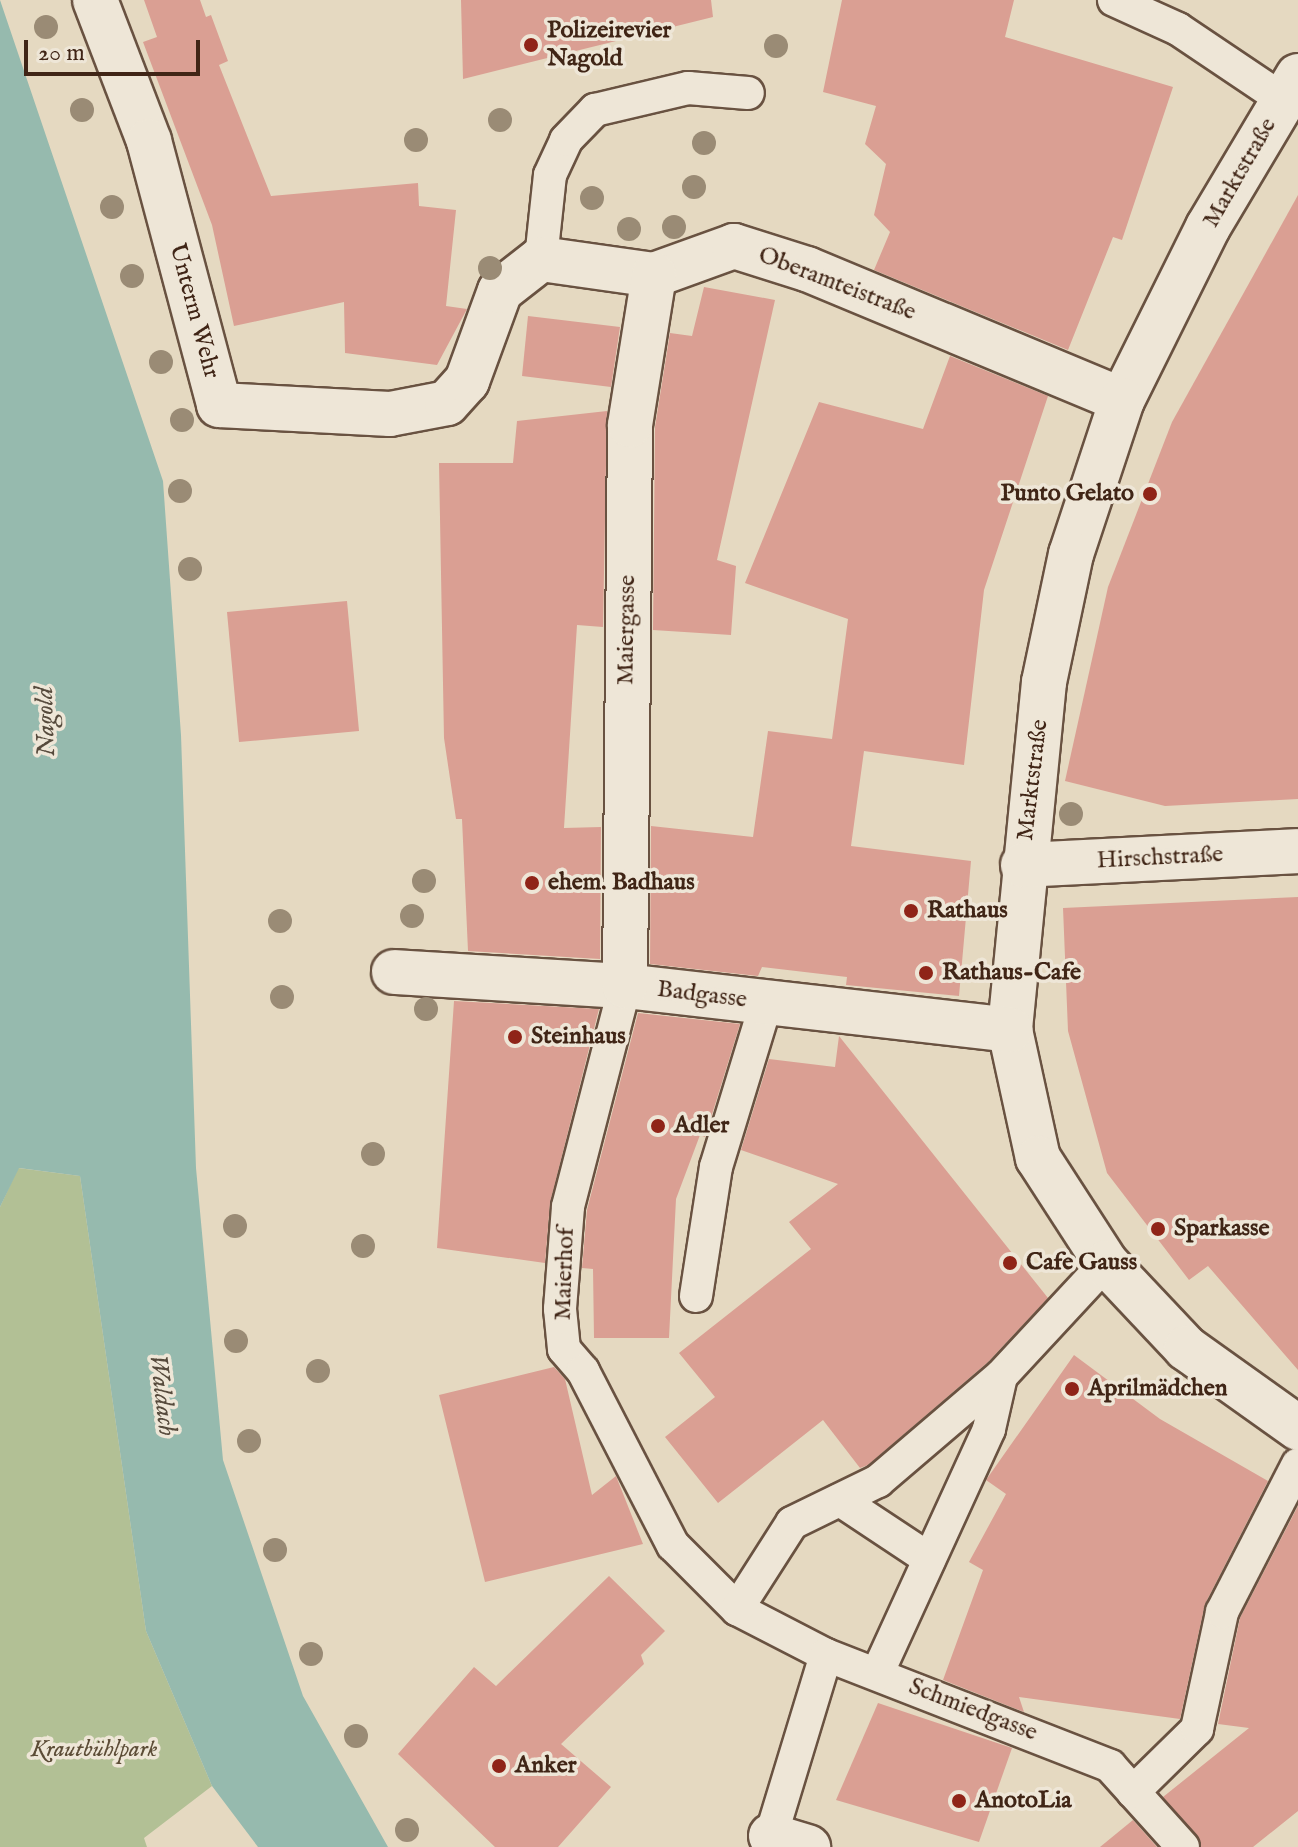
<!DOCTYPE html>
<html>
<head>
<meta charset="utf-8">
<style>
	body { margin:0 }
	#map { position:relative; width:1298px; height:1847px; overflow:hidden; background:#e5d9c1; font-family:"IM FELL English",serif }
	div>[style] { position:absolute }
	.green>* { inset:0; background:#b2c095 }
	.water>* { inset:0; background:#96baae }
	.building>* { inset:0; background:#da9f93 }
	.roads { filter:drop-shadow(2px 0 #695241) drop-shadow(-2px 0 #695241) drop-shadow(0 2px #695241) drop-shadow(0 -2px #695241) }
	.lane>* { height:32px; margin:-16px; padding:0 16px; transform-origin:16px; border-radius:16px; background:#eee6d7 }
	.street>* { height:44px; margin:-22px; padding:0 22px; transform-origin:22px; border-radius:22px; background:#eee6d7 }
	.trees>* { width:24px; height:24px; margin:-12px; border-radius:50%; background:#9a8b75 }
	.dots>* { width:22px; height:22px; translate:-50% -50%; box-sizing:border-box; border:4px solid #eee6d7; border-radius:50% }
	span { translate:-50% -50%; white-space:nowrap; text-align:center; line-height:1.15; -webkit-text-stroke:7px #eee6d7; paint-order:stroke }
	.poi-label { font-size:24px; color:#402516; font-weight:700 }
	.left { translate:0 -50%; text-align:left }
	.right { translate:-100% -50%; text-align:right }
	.street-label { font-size:24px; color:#402516 }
	.park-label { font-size:24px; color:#5c4c36; font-style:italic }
	.water-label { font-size:26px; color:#564a3c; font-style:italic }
	.scale { position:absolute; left:24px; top:40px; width:176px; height:36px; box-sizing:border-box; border:4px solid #402516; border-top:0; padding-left:10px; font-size:24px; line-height:28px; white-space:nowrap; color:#402516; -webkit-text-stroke:6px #eee6d7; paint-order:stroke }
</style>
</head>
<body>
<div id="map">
	<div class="green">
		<i style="clip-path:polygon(18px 1168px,80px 1176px,146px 1631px,212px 1786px,144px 1838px,147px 1847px,0 1847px,0 1207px)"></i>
	</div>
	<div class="water">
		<i style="clip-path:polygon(0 0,163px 481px,181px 735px,196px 1168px,223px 1460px,303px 1696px,388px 1847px,258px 1847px,212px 1786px,146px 1631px,80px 1176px,19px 1168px,0 1207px)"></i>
	</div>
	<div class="building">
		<i style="clip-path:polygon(144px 0,200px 0,206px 17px,211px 15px,228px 61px,219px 65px,271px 196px,418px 183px,419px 206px,456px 210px,446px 306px,467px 309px,437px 365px,345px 353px,344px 302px,234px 326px,212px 225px,143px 42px,157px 37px)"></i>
		<i style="clip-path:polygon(461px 0,711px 0,713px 17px,463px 79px)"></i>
		<i style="clip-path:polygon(842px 0,1014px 0,1005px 37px,1173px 87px,1122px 240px,1113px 237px,1068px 350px,874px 270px,890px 232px,874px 215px,886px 164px,865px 144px,876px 106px,823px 92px)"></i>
		<i style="clip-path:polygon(1298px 195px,1298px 799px,1165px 806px,1065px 781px,1108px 587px,1172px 422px)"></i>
		<i style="clip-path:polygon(704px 287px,775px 300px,717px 560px,736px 566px,731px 635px,653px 630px,655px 427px,670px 333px,692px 336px)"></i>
		<i style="clip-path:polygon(528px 316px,620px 327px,611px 387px,522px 376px)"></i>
		<i style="clip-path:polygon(950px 356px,1048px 396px,984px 590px,964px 765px,864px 751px,851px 846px,971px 861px,959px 996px,846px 985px,847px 977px,762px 967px,758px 976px,650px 964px,651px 826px,753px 837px,768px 731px,832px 739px,848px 619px,745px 583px,819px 402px,923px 429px)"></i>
		<i style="clip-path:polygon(607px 411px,603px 627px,577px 625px,564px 828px,601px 827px,600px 959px,468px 951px,462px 819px,456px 819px,444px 738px,439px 463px,513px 463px,517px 421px)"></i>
		<i style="clip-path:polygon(347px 601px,359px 731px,239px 742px,227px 612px)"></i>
		<i style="clip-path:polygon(1298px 897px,1298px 1370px,1208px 1266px,1189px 1280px,1107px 1173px,1068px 1031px,1063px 908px)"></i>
		<i style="clip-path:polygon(454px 1001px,599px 1009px,550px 1203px,545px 1263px,437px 1248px)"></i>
		<i style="clip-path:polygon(638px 1013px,740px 1024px,705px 1137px,700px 1135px,676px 1199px,669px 1338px,594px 1338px,593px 1269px,582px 1268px,587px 1210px)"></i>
		<i style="clip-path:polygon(839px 1036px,1048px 1298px,988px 1362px,868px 1465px,860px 1468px,823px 1420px,718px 1503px,665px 1437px,715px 1397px,679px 1353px,811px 1249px,789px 1222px,838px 1184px,741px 1150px,769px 1059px,835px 1067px)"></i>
		<i style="clip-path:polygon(1074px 1355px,1160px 1419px,1268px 1481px,1205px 1604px,1180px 1719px,1019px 1697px,1024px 1712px,943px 1680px,983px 1570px,969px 1562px,1006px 1494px,986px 1480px)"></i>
		<i style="clip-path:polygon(554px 1367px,565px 1379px,592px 1495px,616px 1476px,643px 1544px,485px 1582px,439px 1395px)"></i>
		<i style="clip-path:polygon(1298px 1506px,1298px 1811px,1253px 1847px,1201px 1847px,1163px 1797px,1249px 1728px,1218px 1724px,1240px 1618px)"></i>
		<i style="clip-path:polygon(609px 1576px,665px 1631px,641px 1655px,644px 1664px,561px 1744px,611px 1787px,558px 1847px,495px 1847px,398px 1754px,474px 1667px,496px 1686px)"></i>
		<i style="clip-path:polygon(878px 1703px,1012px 1748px,979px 1842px,836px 1800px)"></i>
		<i style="clip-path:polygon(1133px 1820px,1157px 1847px,1100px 1847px)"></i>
	</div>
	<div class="roads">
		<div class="lane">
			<i style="left:1114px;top:0;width:70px;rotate:24.4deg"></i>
			<i style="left:1178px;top:29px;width:125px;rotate:33.9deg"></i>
			<i style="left:541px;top:259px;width:84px;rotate:-83.9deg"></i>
			<i style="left:550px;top:175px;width:38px;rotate:-65deg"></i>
			<i style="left:566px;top:140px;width:42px;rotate:-46deg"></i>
			<i style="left:595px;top:110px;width:96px;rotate:-13.3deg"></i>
			<i style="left:688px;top:88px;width:60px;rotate:4.8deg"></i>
			<i style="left:625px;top:986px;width:228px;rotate:104.5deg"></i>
			<i style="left:568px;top:1207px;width:102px;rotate:94.5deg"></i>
			<i style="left:560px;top:1309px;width:40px;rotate:84.3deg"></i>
			<i style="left:564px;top:1349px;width:29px;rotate:49deg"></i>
			<i style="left:583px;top:1371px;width:196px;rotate:62.7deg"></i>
			<i style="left:673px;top:1545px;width:91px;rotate:45deg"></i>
			<i style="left:737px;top:1609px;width:100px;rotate:27.3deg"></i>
			<i style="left:826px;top:1655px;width:305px;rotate:21.3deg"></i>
			<i style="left:1110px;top:1766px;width:109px;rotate:48deg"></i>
			<i style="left:696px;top:1296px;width:131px;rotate:-81.2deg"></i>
			<i style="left:716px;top:1167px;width:171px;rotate:-73deg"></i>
			<i style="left:840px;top:1500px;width:107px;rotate:33.5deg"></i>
			<i style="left:737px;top:1609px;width:102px;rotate:-57.4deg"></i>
			<i style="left:792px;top:1523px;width:96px;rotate:-26deg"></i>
			<i style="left:878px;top:1481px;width:162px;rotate:-40.5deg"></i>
			<i style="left:1001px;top:1376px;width:154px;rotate:-47.1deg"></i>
			<i style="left:877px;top:1674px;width:269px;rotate:-65.4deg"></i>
			<i style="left:989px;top:1429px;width:54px;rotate:-77.2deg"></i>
			<i style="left:1133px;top:1792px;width:90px;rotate:-44.5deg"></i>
			<i style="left:1197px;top:1729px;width:120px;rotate:-77.9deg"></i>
			<i style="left:1222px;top:1612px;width:166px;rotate:-62.8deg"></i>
			<i style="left:771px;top:1836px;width:189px;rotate:-73.1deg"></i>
		</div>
		<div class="street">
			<i style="left:95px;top:0;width:151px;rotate:69deg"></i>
			<i style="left:149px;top:141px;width:273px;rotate:75.1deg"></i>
			<i style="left:219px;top:405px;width:171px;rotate:3deg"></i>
			<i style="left:390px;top:414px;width:58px;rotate:-10.9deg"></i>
			<i style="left:447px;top:403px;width:30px;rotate:-48deg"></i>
			<i style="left:467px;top:381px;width:96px;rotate:-69.9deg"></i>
			<i style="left:500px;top:291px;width:52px;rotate:-38deg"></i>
			<i style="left:541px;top:259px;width:114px;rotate:8.1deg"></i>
			<i style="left:654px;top:275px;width:85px;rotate:-19.9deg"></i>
			<i style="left:734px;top:246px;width:77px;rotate:17.5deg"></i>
			<i style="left:807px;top:269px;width:341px;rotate:22.6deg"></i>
			<i style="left:1298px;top:76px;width:176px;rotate:120.8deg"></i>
			<i style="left:1208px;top:227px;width:193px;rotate:116.4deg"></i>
			<i style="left:1122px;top:400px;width:162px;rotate:108.3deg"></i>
			<i style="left:1071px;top:554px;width:131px;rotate:101.9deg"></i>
			<i style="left:1044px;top:682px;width:350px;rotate:95.6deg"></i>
			<i style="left:1010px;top:1030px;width:131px;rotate:77.7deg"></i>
			<i style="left:1038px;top:1158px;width:125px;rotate:57.1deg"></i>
			<i style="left:1106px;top:1263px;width:117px;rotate:46.7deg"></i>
			<i style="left:1186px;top:1348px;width:138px;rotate:35.5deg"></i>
			<i style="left:1023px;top:865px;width:275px;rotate:-2.9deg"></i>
			<i style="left:394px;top:972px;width:231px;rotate:3.5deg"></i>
			<i style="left:625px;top:986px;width:388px;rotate:6.5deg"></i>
			<i style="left:625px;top:986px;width:561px;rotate:-89.49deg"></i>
			<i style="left:630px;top:425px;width:152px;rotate:-80.9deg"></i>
			<i style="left:771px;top:1836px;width:39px;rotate:17deg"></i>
		</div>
	</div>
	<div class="trees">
		<i style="left:46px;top:27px"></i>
		<i style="left:776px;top:46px"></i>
		<i style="left:82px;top:110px"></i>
		<i style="left:500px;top:120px"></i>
		<i style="left:416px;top:140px"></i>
		<i style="left:704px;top:143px"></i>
		<i style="left:694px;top:187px"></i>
		<i style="left:592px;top:198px"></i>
		<i style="left:112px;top:207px"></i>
		<i style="left:674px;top:227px"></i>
		<i style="left:629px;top:229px"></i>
		<i style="left:490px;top:268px"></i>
		<i style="left:132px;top:276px"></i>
		<i style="left:161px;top:362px"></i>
		<i style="left:182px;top:420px"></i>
		<i style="left:180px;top:491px"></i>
		<i style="left:190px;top:569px"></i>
		<i style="left:1071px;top:814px"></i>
		<i style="left:424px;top:881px"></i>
		<i style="left:412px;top:916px"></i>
		<i style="left:280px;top:921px"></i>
		<i style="left:282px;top:997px"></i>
		<i style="left:426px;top:1009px"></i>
		<i style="left:373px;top:1154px"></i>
		<i style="left:235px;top:1226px"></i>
		<i style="left:363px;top:1246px"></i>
		<i style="left:236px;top:1341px"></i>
		<i style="left:318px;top:1371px"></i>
		<i style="left:249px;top:1441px"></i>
		<i style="left:275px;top:1550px"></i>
		<i style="left:311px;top:1654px"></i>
		<i style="left:356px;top:1736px"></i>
		<i style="left:407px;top:1830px"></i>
	</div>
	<div class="dots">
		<i style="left:531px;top:45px;background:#8f2418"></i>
		<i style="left:1150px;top:494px;background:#8f2418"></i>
		<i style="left:532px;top:883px;background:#8f2418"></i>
		<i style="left:911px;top:911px;background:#8f2418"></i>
		<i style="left:926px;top:973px;background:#8f2418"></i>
		<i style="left:515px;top:1037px;background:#8f2418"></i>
		<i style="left:658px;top:1126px;background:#8f2418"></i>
		<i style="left:1158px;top:1229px;background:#8f2418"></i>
		<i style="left:1010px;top:1263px;background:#8f2418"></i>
		<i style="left:1072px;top:1389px;background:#8f2418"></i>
		<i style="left:499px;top:1766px;background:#8f2418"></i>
		<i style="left:959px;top:1801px;background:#8f2418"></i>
	</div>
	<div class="poi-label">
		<span class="left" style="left:547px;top:45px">Polizeirevier<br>Nagold</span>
		<span class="right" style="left:1134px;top:494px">Punto Gelato</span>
		<span class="left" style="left:548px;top:883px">ehem. Badhaus</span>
		<span class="left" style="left:927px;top:911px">Rathaus</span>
		<span class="left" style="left:942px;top:973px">Rathaus-Cafe</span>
		<span class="left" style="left:531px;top:1037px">Steinhaus</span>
		<span class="left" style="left:674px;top:1126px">Adler</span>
		<span class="left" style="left:1174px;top:1229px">Sparkasse</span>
		<span class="left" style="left:1026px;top:1263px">Cafe Gauss</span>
		<span class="left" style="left:1088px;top:1389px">Aprilmädchen</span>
		<span class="left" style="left:515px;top:1766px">Anker</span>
		<span class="left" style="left:975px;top:1801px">AnotoLia</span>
	</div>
	<div class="street-label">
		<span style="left:1240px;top:173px;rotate:-60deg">Marktstraße</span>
		<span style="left:837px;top:284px;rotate:21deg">Oberamteistraße</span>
		<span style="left:194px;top:311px;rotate:75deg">Unterm Wehr</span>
		<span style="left:627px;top:630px;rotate:-89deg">Maiergasse</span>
		<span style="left:1033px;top:780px;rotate:-83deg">Marktstraße</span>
		<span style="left:1160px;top:858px;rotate:-3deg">Hirschstraße</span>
		<span style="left:702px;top:995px;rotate:7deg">Badgasse</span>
		<span style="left:565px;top:1274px;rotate:-88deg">Maierhof</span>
		<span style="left:973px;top:1710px;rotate:21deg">Schmiedgasse</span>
	</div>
	<div class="park-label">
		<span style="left:94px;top:1750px">Krautbühlpark</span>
	</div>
	<div class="water-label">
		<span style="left:46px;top:722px;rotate:-92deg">Nagold</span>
		<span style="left:162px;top:1395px;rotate:83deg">Waldach</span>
	</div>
	<div class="scale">20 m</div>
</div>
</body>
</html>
